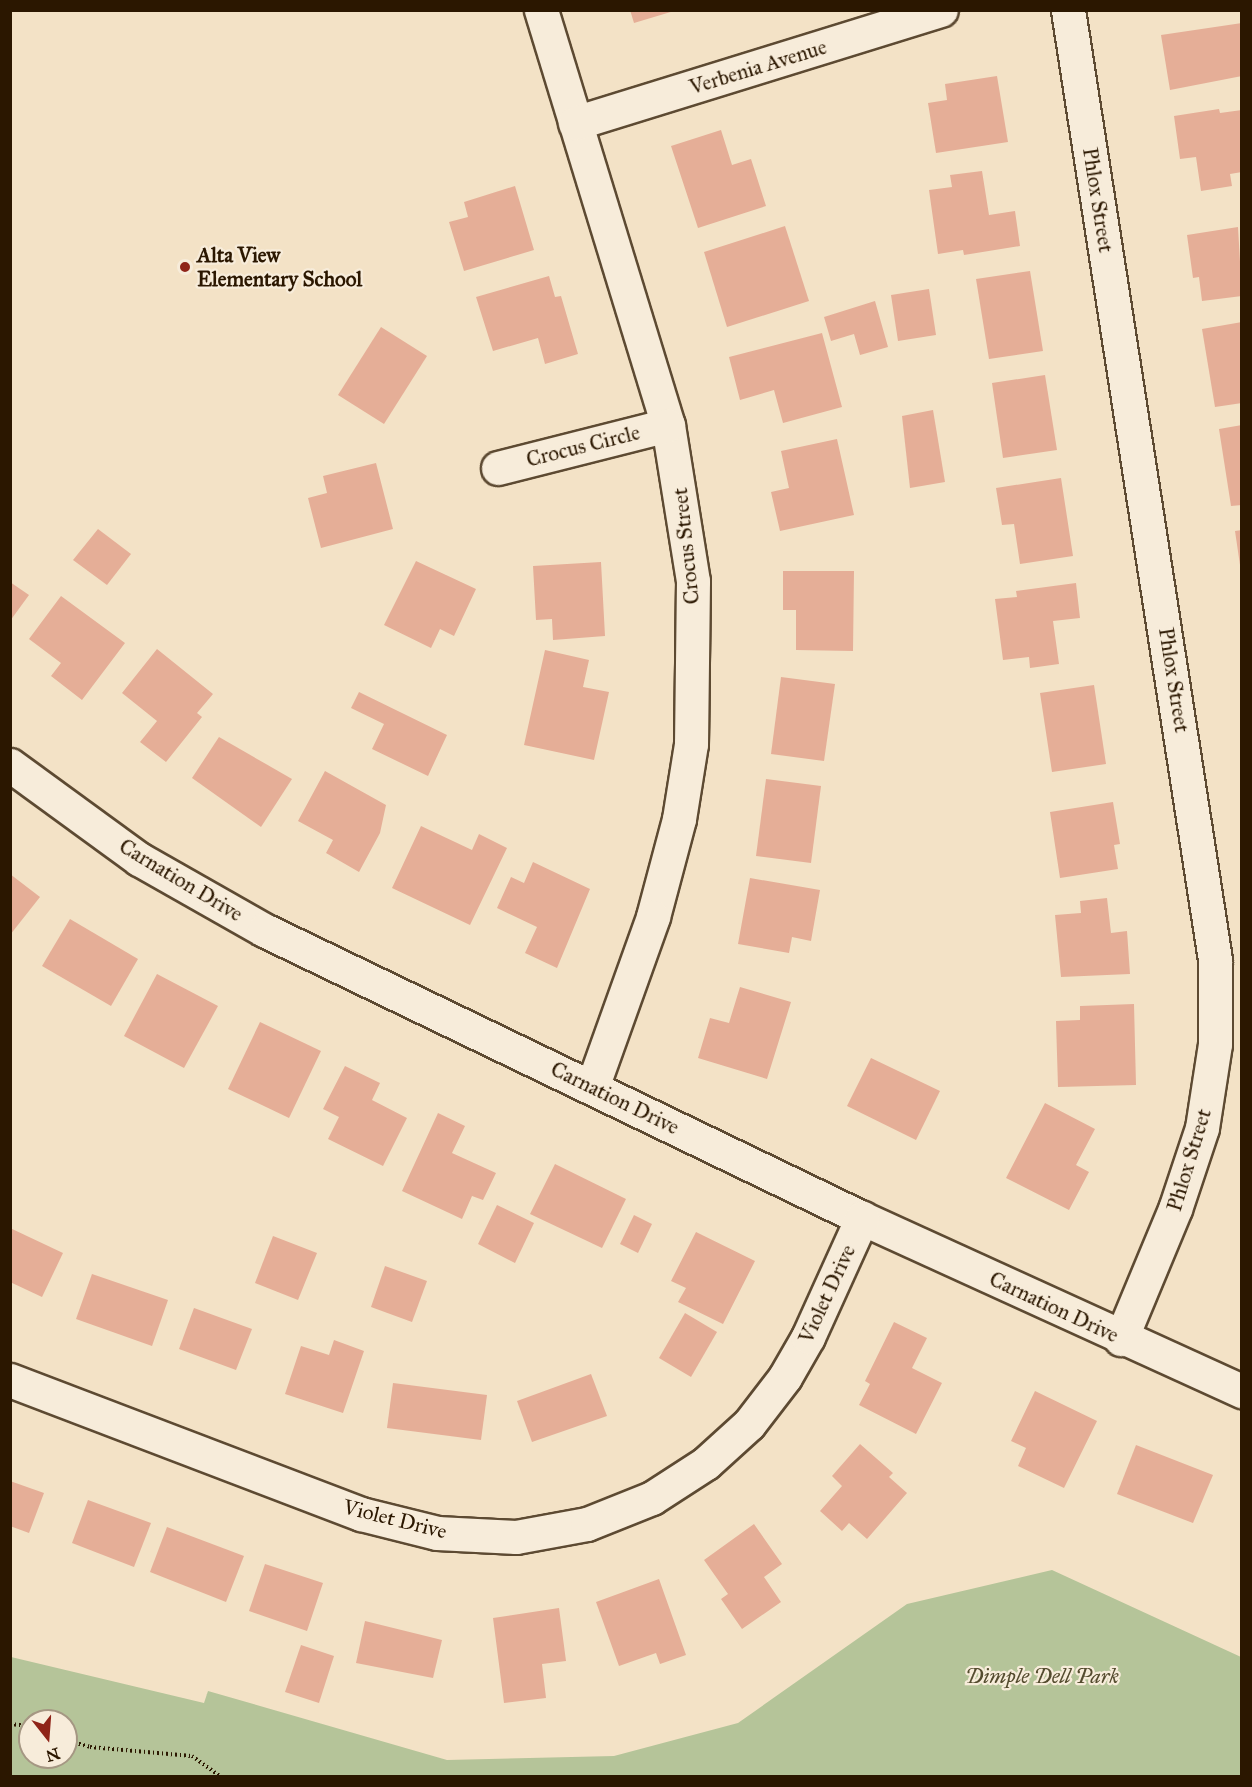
<!DOCTYPE html>
<html>
<head>
<meta charset="utf-8">
<style>
	body { margin:0 }
	#map { position:relative; width:1252px; height:1787px; overflow:hidden; background:#f3e2c6; font-family:"IM FELL Great Primer",serif }
	div>[style] { position:absolute }
	.green>* { inset:0; background:#b5c499 }
	.building>* { inset:0; background:#e5ae97 }
	.path>* { height:4px; margin-top:-2px; transform-origin:0; background:repeating-linear-gradient(90deg,#2b1700 0 1.5px,transparent 0 4.5px) }
	.roads { filter:drop-shadow(2px 0 #5d4a32) drop-shadow(-2px 0 #5d4a32) drop-shadow(0 2px #5d4a32) drop-shadow(0 -2px #5d4a32) }
	.minor>* { height:33px; margin:-16.5px; padding:0 16.5px; transform-origin:16.5px; border-radius:16.5px; background:#f7ecda }
	.dots>* { width:16px; height:16px; translate:-50% -50%; box-sizing:border-box; border:3px solid #f7ecda; border-radius:50% }
	span { translate:-50% -50%; white-space:nowrap; text-align:center; line-height:1.15; -webkit-text-stroke:4.5px #f7ecda; paint-order:stroke }
	.street-label { font-size:21px; color:#2b1700 }
	.poi-label { font-size:21px; color:#2b1700; font-weight:700 }
	.left { translate:0 -50%; text-align:left }
	.park-label { font-size:21px; color:#544b2e; font-style:italic }
	.frame { position:absolute; inset:0; border:12px solid #2b1700; pointer-events:none }
	.north { position:absolute; left:18px; top:1709px; width:60px; height:60px; box-sizing:border-box; background:#f7ecda; border:2px solid #a59783; border-radius:50%; rotate:163deg; font-size:16px; font-weight:700; line-height:24px; text-align:center; color:#2b1700 }
	.north::after { content:''; display:block; margin:auto; width:21px; height:27px; background:#8f2418; clip-path:polygon(50% 0,100% 100%,50% 72%,0 100%) }
</style>
</head>
<body>
<div id="map">
	<div class="green">
		<i style="clip-path:polygon(evenodd,1052px 1570px,1241px 1657px,1241px 1776px,11px 1776px,11px 1657px,204px 1703px,208px 1691px,447px 1760px,614px 1756px,738px 1723px,907px 1604px,1052px 1570px,30px 1721px,66px 1721px,66px 1757px,30px 1757px,30px 1721px)"></i>
	</div>
	<div class="building">
		<i style="clip-path:polygon(630px 10px,673px 10px,674px 11px,634px 23px)"></i>
		<i style="clip-path:polygon(1242px 23px,1242px 76px,1170px 90px,1161px 35px)"></i>
		<i style="clip-path:polygon(997px 76px,1008px 142px,936px 153px,928px 103px,947px 100px,945px 84px)"></i>
		<i style="clip-path:polygon(1219px 109px,1220px 113px,1242px 110px,1242px 172px,1230px 174px,1232px 186px,1201px 191px,1196px 157px,1180px 159px,1174px 116px)"></i>
		<i style="clip-path:polygon(721px 130px,732px 165px,751px 159px,766px 206px,698px 228px,671px 146px)"></i>
		<i style="clip-path:polygon(982px 171px,989px 215px,1015px 211px,1020px 246px,964px 255px,963px 250px,938px 254px,929px 190px,952px 187px,950px 175px)"></i>
		<i style="clip-path:polygon(515px 186px,534px 250px,464px 271px,449px 222px,468px 217px,464px 202px)"></i>
		<i style="clip-path:polygon(785px 226px,809px 301px,727px 327px,704px 252px)"></i>
		<i style="clip-path:polygon(1238px 227px,1242px 296px,1202px 301px,1199px 277px,1193px 278px,1187px 235px)"></i>
		<i style="clip-path:polygon(1030px 271px,1043px 351px,989px 359px,976px 279px)"></i>
		<i style="clip-path:polygon(549px 276px,555px 297px,561px 296px,578px 354px,545px 364px,538px 338px,493px 351px,476px 297px)"></i>
		<i style="clip-path:polygon(929px 289px,936px 335px,898px 341px,891px 295px)"></i>
		<i style="clip-path:polygon(875px 301px,888px 347px,860px 355px,854px 334px,831px 341px,824px 317px)"></i>
		<i style="clip-path:polygon(1242px 322px,1242px 403px,1215px 407px,1202px 329px)"></i>
		<i style="clip-path:polygon(381px 327px,427px 356px,384px 424px,338px 395px)"></i>
		<i style="clip-path:polygon(822px 333px,842px 407px,783px 423px,774px 390px,740px 400px,729px 357px)"></i>
		<i style="clip-path:polygon(1045px 375px,1057px 450px,1003px 458px,992px 383px)"></i>
		<i style="clip-path:polygon(933px 410px,945px 482px,910px 488px,902px 416px)"></i>
		<i style="clip-path:polygon(1242px 425px,1242px 505px,1231px 506px,1219px 429px)"></i>
		<i style="clip-path:polygon(837px 439px,854px 515px,780px 531px,771px 492px,789px 488px,781px 451px)"></i>
		<i style="clip-path:polygon(376px 463px,393px 529px,321px 548px,308px 498px,327px 493px,323px 476px)"></i>
		<i style="clip-path:polygon(1061px 478px,1073px 556px,1020px 564px,1014px 524px,1002px 525px,996px 488px)"></i>
		<i style="clip-path:polygon(98px 529px,131px 554px,107px 585px,73px 560px)"></i>
		<i style="clip-path:polygon(1242px 530px,1242px 565px,1240px 565px,1235px 531px)"></i>
		<i style="clip-path:polygon(416px 561px,476px 589px,454px 636px,440px 629px,431px 648px,384px 625px)"></i>
		<i style="clip-path:polygon(601px 562px,605px 636px,553px 640px,552px 619px,536px 620px,533px 566px)"></i>
		<i style="clip-path:polygon(783px 571px,854px 571px,853px 651px,796px 650px,796px 610px,783px 610px)"></i>
		<i style="clip-path:polygon(10px 582px,29px 595px,10px 621px)"></i>
		<i style="clip-path:polygon(1076px 583px,1080px 618px,1053px 621px,1059px 664px,1030px 668px,1029px 657px,1003px 660px,995px 599px,1017px 597px,1016px 591px)"></i>
		<i style="clip-path:polygon(61px 596px,125px 643px,82px 700px,51px 676px,61px 663px,29px 639px)"></i>
		<i style="clip-path:polygon(157px 649px,213px 694px,197px 713px,202px 717px,166px 762px,140px 742px,157px 721px,122px 693px)"></i>
		<i style="clip-path:polygon(545px 650px,589px 660px,583px 687px,609px 692px,594px 760px,524px 745px)"></i>
		<i style="clip-path:polygon(781px 677px,835px 684px,824px 761px,771px 754px)"></i>
		<i style="clip-path:polygon(1094px 685px,1106px 764px,1052px 772px,1040px 693px)"></i>
		<i style="clip-path:polygon(359px 692px,447px 735px,428px 776px,372px 749px,384px 724px,351px 708px)"></i>
		<i style="clip-path:polygon(219px 737px,292px 779px,261px 827px,192px 778px)"></i>
		<i style="clip-path:polygon(325px 771px,386px 805px,380px 833px,359px 872px,326px 853px,333px 840px,298px 821px)"></i>
		<i style="clip-path:polygon(766px 779px,821px 786px,811px 863px,756px 856px)"></i>
		<i style="clip-path:polygon(1113px 802px,1120px 844px,1114px 845px,1118px 869px,1060px 878px,1050px 812px)"></i>
		<i style="clip-path:polygon(421px 826px,472px 850px,479px 834px,507px 848px,470px 925px,392px 888px)"></i>
		<i style="clip-path:polygon(533px 862px,590px 889px,557px 968px,525px 953px,537px 927px,497px 908px,511px 877px,524px 883px)"></i>
		<i style="clip-path:polygon(10px 874px,40px 897px,10px 935px)"></i>
		<i style="clip-path:polygon(750px 878px,820px 890px,811px 941px,792px 937px,789px 953px,738px 944px)"></i>
		<i style="clip-path:polygon(1107px 898px,1111px 933px,1127px 931px,1130px 974px,1061px 977px,1055px 915px,1081px 913px,1080px 901px)"></i>
		<i style="clip-path:polygon(70px 919px,138px 959px,111px 1006px,42px 966px)"></i>
		<i style="clip-path:polygon(157px 974px,218px 1006px,184px 1068px,124px 1036px)"></i>
		<i style="clip-path:polygon(740px 987px,791px 1002px,767px 1079px,698px 1058px,710px 1018px,729px 1023px)"></i>
		<i style="clip-path:polygon(1134px 1004px,1136px 1085px,1058px 1087px,1056px 1021px,1080px 1020px,1080px 1006px)"></i>
		<i style="clip-path:polygon(260px 1022px,321px 1051px,289px 1118px,228px 1089px)"></i>
		<i style="clip-path:polygon(871px 1058px,940px 1091px,916px 1140px,847px 1106px)"></i>
		<i style="clip-path:polygon(345px 1066px,380px 1083px,372px 1100px,407px 1118px,383px 1166px,328px 1139px,339px 1117px,323px 1109px)"></i>
		<i style="clip-path:polygon(1045px 1103px,1095px 1129px,1076px 1165px,1089px 1172px,1069px 1210px,1006px 1178px)"></i>
		<i style="clip-path:polygon(438px 1113px,465px 1126px,452px 1153px,496px 1173px,483px 1200px,472px 1196px,462px 1219px,402px 1191px)"></i>
		<i style="clip-path:polygon(555px 1164px,626px 1199px,602px 1248px,530px 1214px)"></i>
		<i style="clip-path:polygon(497px 1205px,534px 1223px,515px 1263px,478px 1244px)"></i>
		<i style="clip-path:polygon(634px 1215px,652px 1224px,638px 1253px,620px 1244px)"></i>
		<i style="clip-path:polygon(10px 1228px,63px 1253px,42px 1297px,10px 1282px)"></i>
		<i style="clip-path:polygon(696px 1232px,755px 1261px,723px 1324px,678px 1302px,686px 1288px,671px 1281px)"></i>
		<i style="clip-path:polygon(273px 1236px,317px 1253px,298px 1300px,255px 1283px)"></i>
		<i style="clip-path:polygon(385px 1266px,427px 1281px,412px 1322px,371px 1307px)"></i>
		<i style="clip-path:polygon(92px 1274px,168px 1300px,152px 1346px,76px 1319px)"></i>
		<i style="clip-path:polygon(194px 1308px,252px 1329px,236px 1370px,179px 1349px)"></i>
		<i style="clip-path:polygon(685px 1313px,717px 1332px,691px 1377px,659px 1358px)"></i>
		<i style="clip-path:polygon(894px 1322px,927px 1338px,912px 1368px,942px 1383px,916px 1434px,859px 1405px,870px 1384px,865px 1381px)"></i>
		<i style="clip-path:polygon(334px 1340px,364px 1351px,343px 1413px,285px 1394px,301px 1346px,329px 1355px)"></i>
		<i style="clip-path:polygon(591px 1374px,607px 1416px,532px 1442px,517px 1401px)"></i>
		<i style="clip-path:polygon(393px 1383px,487px 1395px,481px 1440px,387px 1428px)"></i>
		<i style="clip-path:polygon(1035px 1391px,1097px 1421px,1064px 1488px,1018px 1466px,1026px 1448px,1011px 1441px)"></i>
		<i style="clip-path:polygon(860px 1444px,893px 1473px,889px 1477px,907px 1493px,867px 1539px,849px 1523px,842px 1531px,820px 1511px,842px 1486px,832px 1476px)"></i>
		<i style="clip-path:polygon(1136px 1445px,1213px 1475px,1193px 1523px,1117px 1494px)"></i>
		<i style="clip-path:polygon(10px 1481px,44px 1493px,29px 1533px,10px 1526px)"></i>
		<i style="clip-path:polygon(88px 1500px,151px 1523px,134px 1567px,72px 1543px)"></i>
		<i style="clip-path:polygon(754px 1524px,782px 1564px,764px 1577px,781px 1602px,742px 1629px,721px 1599px,728px 1594px,704px 1560px)"></i>
		<i style="clip-path:polygon(167px 1527px,244px 1556px,226px 1602px,150px 1572px)"></i>
		<i style="clip-path:polygon(265px 1564px,323px 1583px,307px 1631px,249px 1611px)"></i>
		<i style="clip-path:polygon(659px 1579px,686px 1655px,660px 1664px,656px 1653px,619px 1666px,596px 1602px)"></i>
		<i style="clip-path:polygon(559px 1608px,566px 1661px,542px 1664px,546px 1698px,504px 1703px,493px 1618px)"></i>
		<i style="clip-path:polygon(365px 1621px,442px 1640px,433px 1678px,356px 1663px)"></i>
		<i style="clip-path:polygon(301px 1645px,334px 1656px,319px 1703px,285px 1692px)"></i>
	</div>
	<div class="path">
		<i style="left:10px;top:1724px;width:20px;rotate:6deg"></i>
		<i style="left:66px;top:1740px;width:25px;rotate:16deg"></i>
		<i style="left:90px;top:1747px;width:102px;rotate:5deg"></i>
		<i style="left:192px;top:1756px;width:34px;rotate:36deg"></i>
	</div>
	<div class="roads">
		<div class="minor">
			<i style="left:541px;top:10px;width:434px;rotate:73deg"></i>
			<i style="left:668px;top:425px;width:158px;rotate:80.9deg"></i>
			<i style="left:693px;top:581px;width:163px;rotate:90.7deg"></i>
			<i style="left:691px;top:744px;width:76px;rotate:99.1deg"></i>
			<i style="left:679px;top:819px;width:101px;rotate:104.9deg"></i>
			<i style="left:653px;top:917px;width:181px;rotate:109.7deg"></i>
			<i style="left:1068px;top:10px;width:961px;rotate:81.2deg"></i>
			<i style="left:1215px;top:960px;width:84px;rotate:90deg"></i>
			<i style="left:1215px;top:1044px;width:85px;rotate:98.8deg"></i>
			<i style="left:1202px;top:1128px;width:85px;rotate:108.4deg"></i>
			<i style="left:1175px;top:1209px;width:141px;rotate:112.6deg"></i>
			<i style="left:575px;top:123px;width:383px;rotate:-17.2deg"></i>
			<i style="left:498px;top:468px;width:175px;rotate:-14.2deg"></i>
			<i style="left:10px;top:765px;width:160px;rotate:36.1deg"></i>
			<i style="left:139px;top:859px;width:144px;rotate:29.6deg"></i>
			<i style="left:264px;top:930px;width:664px;rotate:25.72deg"></i>
			<i style="left:862px;top:1218px;width:418px;rotate:24.5deg"></i>
			<i style="left:10px;top:1380px;width:376px;rotate:20.9deg"></i>
			<i style="left:361px;top:1514px;width:78px;rotate:14deg"></i>
			<i style="left:437px;top:1533px;width:79px;rotate:2.9deg"></i>
			<i style="left:516px;top:1537px;width:72px;rotate:-10.4deg"></i>
			<i style="left:587px;top:1524px;width:70px;rotate:-21.8deg"></i>
			<i style="left:652px;top:1498px;width:64px;rotate:-32.9deg"></i>
			<i style="left:706px;top:1463px;width:58px;rotate:-42.2deg"></i>
			<i style="left:749px;top:1424px;width:59px;rotate:-52.5deg"></i>
			<i style="left:785px;top:1377px;width:46px;rotate:-60.1deg"></i>
			<i style="left:808px;top:1337px;width:131px;rotate:-65.6deg"></i>
		</div>
	</div>
	<div class="dots">
		<i style="left:185px;top:267px;background:#8f2418"></i>
	</div>
	<div class="street-label">
		<span style="left:758px;top:67px;rotate:-17deg">Verbenia Avenue</span>
		<span style="left:1098px;top:200px;rotate:81deg">Phlox Street</span>
		<span style="left:583px;top:446px;rotate:-14deg">Crocus Circle</span>
		<span style="left:686px;top:546px;rotate:-96deg">Crocus Street</span>
		<span style="left:1174px;top:680px;rotate:81deg">Phlox Street</span>
		<span style="left:181px;top:880px;rotate:31deg">Carnation Drive</span>
		<span style="left:615px;top:1098px;rotate:26deg">Carnation Drive</span>
		<span style="left:1189px;top:1160px;rotate:-73deg">Phlox Street</span>
		<span style="left:827px;top:1294px;rotate:-65deg">Violet Drive</span>
		<span style="left:1054px;top:1307px;rotate:25deg">Carnation Drive</span>
		<span style="left:395px;top:1519px;rotate:14deg">Violet Drive</span>
	</div>
	<div class="poi-label">
		<span class="left" style="left:197px;top:267px">Alta View<br>Elementary School</span>
	</div>
	<div class="park-label">
		<span style="left:1042px;top:1676px">Dimple Dell Park</span>
	</div>
	<div class="frame"></div>
	<div class="north">N</div>
</div>
</body>
</html>
